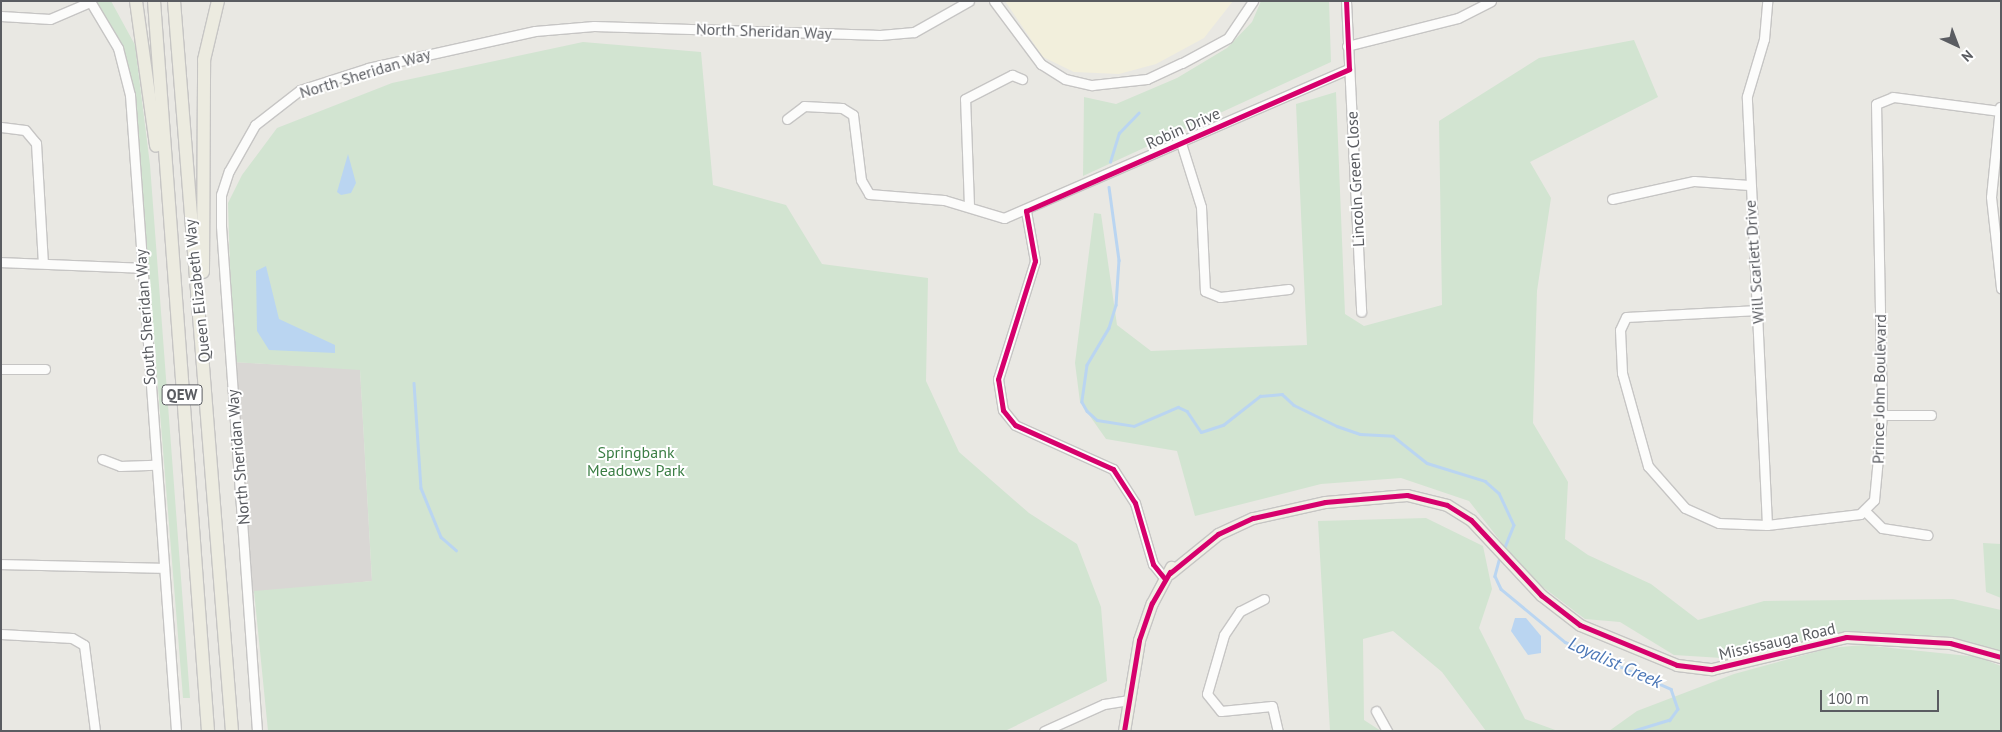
<!DOCTYPE html>
<html>
<head>
<meta charset="utf-8">
<style>
	body { margin:0 }
	#map { position:relative; width:2002px; height:732px; overflow:hidden; background:#e9e8e3; font-family:"PT Sans",sans-serif }
	div>[style] { position:absolute }
	.commercial>* { inset:0; background:#f2efdc }
	.industrial>* { inset:0; background:#d9d7d4 }
	.green>* { inset:0; background:#d2e4d1 }
	.water>* { inset:0; background:#bad5f1 }
	.stream>* { height:2.5px; margin:-1.25px; padding:0 1.25px; transform-origin:1.25px; border-radius:1.25px; background:#bad5f1 }
	.roads { filter:drop-shadow(1px 0 #c6c5c4) drop-shadow(-1px 0 #c6c5c4) drop-shadow(0 1px #c6c5c4) drop-shadow(0 -1px #c6c5c4) }
	.minor>* { height:9px; margin:-4.5px; padding:0 4.5px; transform-origin:4.5px; border-radius:4.5px; background:#fcfcfb }
	.major>* { height:11px; margin:-5.5px; padding:0 5.5px; transform-origin:5.5px; border-radius:5.5px; background:#f1f0e6 }
	.highway>* { height:12px; margin:-6px; padding:0 6px; transform-origin:6px; border-radius:6px; background:#ecebe0 }
	.cycleway>* { height:5px; margin:-2.5px; padding:0 2.5px; transform-origin:2.5px; border-radius:2.5px; background:#d6006c }
	span { translate:-50% -50%; white-space:nowrap; text-align:center; line-height:1.15; -webkit-text-stroke:4px #fff; paint-order:stroke }
	.shield-label span { padding:1px 4px; background:#fff; border:1px solid; border-radius:4px; -webkit-text-stroke-width:0 }
	.shield-label { font-size:15px; color:#5a5c61; font-weight:700 }
	.street-label { font-size:16px; color:#5a5c61 }
	.park-label { font-size:16px; color:#3b7e44 }
	.water-label { font-size:18px; color:#4b77b7; font-style:italic }
	.frame { position:absolute; inset:0; border:2px solid #5a5c61; pointer-events:none }
	.north { position:absolute; left:1932px; top:20px; width:50px; height:50px; -webkit-text-stroke:4px #fff; paint-order:stroke; rotate:137deg; font-size:14px; font-weight:700; line-height:20px; text-align:center; color:#5a5c61 }
	.north::after { content:''; display:block; margin:auto; width:18px; height:22px; background:#5a5c61; clip-path:polygon(50% 0,100% 100%,50% 72%,0 100%) }
	.scale { position:absolute; left:1820px; top:690px; width:119px; height:22px; box-sizing:border-box; border:2px solid #5a5c61; border-top:0; padding-left:6px; font-size:15px; line-height:18px; white-space:nowrap; color:#5a5c61; -webkit-text-stroke:4px #fff; paint-order:stroke }
</style>
</head>
<body>
<div id="map">
	<div class="commercial">
		<i style="clip-path:polygon(1005px 1px,1233px 1px,1204px 38px,1156px 64px,1119px 74px,1074px 72px,1043px 57px)"></i>
	</div>
	<div class="industrial">
		<i style="clip-path:polygon(233px 362px,360px 369px,372px 581px,248px 594px)"></i>
	</div>
	<div class="green">
		<i style="clip-path:polygon(96px 1px,111px 1px,135px 45px,150px 165px,190px 698px,183px 698px,134px 90px,123px 47px)"></i>
		<i style="clip-path:polygon(1261px 1px,1329px 1px,1331px 62px,1083px 176px,1084px 97px,1116px 104px,1177px 78px,1227px 48px,1252px 22px)"></i>
		<i style="clip-path:polygon(1634px 40px,1658px 97px,1530px 162px,1551px 198px,1537px 291px,1533px 423px,1568px 482px,1565px 539px,1588px 555px,1651px 584px,1698px 620px,1764px 601px,1953px 599px,2001px 610px,2001px 651px,1955px 638px,1832px 635px,1722px 658px,1674px 655px,1620px 622px,1585px 619px,1527px 575px,1469px 501px,1401px 478px,1321px 484px,1195px 516px,1177px 451px,1106px 439px,1080px 402px,1075px 363px,1094px 213px,1101px 214px,1117px 325px,1151px 351px,1307px 345px,1296px 104px,1336px 92px,1345px 314px,1364px 326px,1442px 305px,1439px 121px,1539px 58px)"></i>
		<i style="clip-path:polygon(583px 42px,701px 52px,713px 185px,786px 205px,822px 264px,928px 278px,926px 381px,959px 452px,1029px 513px,1077px 544px,1101px 607px,1107px 681px,1005px 731px,268px 731px,254px 591px,372px 581px,360px 370px,233px 362px,228px 203px,242px 175px,277px 128px,392px 83px)"></i>
		<i style="clip-path:polygon(1426px 518px,1483px 546px,1492px 589px,1479px 628px,1525px 719px,1558px 731px,1486px 731px,1442px 672px,1393px 631px,1363px 639px,1364px 720px,1381px 731px,1330px 731px,1318px 521px)"></i>
		<i style="clip-path:polygon(1983px 543px,2001px 544px,2001px 598px,1986px 592px)"></i>
		<i style="clip-path:polygon(1863px 645px,1978px 657px,2001px 666px,2001px 731px,1609px 731px,1637px 711px,1734px 674px,1830px 648px)"></i>
	</div>
	<div class="water">
		<i style="clip-path:polygon(348px 154px,356px 183px,351px 193px,341px 195px,337px 192px)"></i>
		<i style="clip-path:polygon(266px 266px,279px 319px,335px 345px,335px 353px,269px 350px,257px 331px,256px 271px)"></i>
		<i style="clip-path:polygon(1515px 618px,1526px 618px,1541px 636px,1541px 653px,1528px 655px,1511px 631px)"></i>
	</div>
	<div class="stream">
		<i style="left:1110px;top:162px;width:30px;rotate:-73deg"></i>
		<i style="left:1119px;top:133px;width:28px;rotate:-46deg"></i>
		<i style="left:1109px;top:187px;width:74px;rotate:82.2deg"></i>
		<i style="left:1119px;top:260px;width:45px;rotate:93.8deg"></i>
		<i style="left:1116px;top:305px;width:24px;rotate:107deg"></i>
		<i style="left:1109px;top:328px;width:43px;rotate:120.7deg"></i>
		<i style="left:1087px;top:365px;width:37px;rotate:98deg"></i>
		<i style="left:1082px;top:402px;width:10px;rotate:61deg"></i>
		<i style="left:1087px;top:411px;width:13px;rotate:42deg"></i>
		<i style="left:1097px;top:420px;width:37px;rotate:9deg"></i>
		<i style="left:1134px;top:426px;width:48px;rotate:-23.4deg"></i>
		<i style="left:1178px;top:407px;width:10px;rotate:24deg"></i>
		<i style="left:1187px;top:411px;width:25px;rotate:56deg"></i>
		<i style="left:1201px;top:432px;width:23px;rotate:-18deg"></i>
		<i style="left:1223px;top:425px;width:47px;rotate:-38.1deg"></i>
		<i style="left:1260px;top:396px;width:22px;rotate:-5deg"></i>
		<i style="left:1282px;top:394px;width:16px;rotate:43deg"></i>
		<i style="left:1294px;top:405px;width:48px;rotate:26deg"></i>
		<i style="left:1337px;top:426px;width:24px;rotate:19deg"></i>
		<i style="left:1360px;top:434px;width:33px;rotate:3deg"></i>
		<i style="left:1393px;top:436px;width:43px;rotate:38.5deg"></i>
		<i style="left:1427px;top:463px;width:61px;rotate:17.2deg"></i>
		<i style="left:1485px;top:481px;width:18px;rotate:41deg"></i>
		<i style="left:1499px;top:493px;width:35px;rotate:65deg"></i>
		<i style="left:1514px;top:525px;width:27px;rotate:112deg"></i>
		<i style="left:414px;top:383px;width:105px;rotate:86.2deg"></i>
		<i style="left:421px;top:488px;width:53px;rotate:67.8deg"></i>
		<i style="left:441px;top:537px;width:20px;rotate:41deg"></i>
		<i style="left:1500px;top:557px;width:20px;rotate:105deg"></i>
		<i style="left:1495px;top:576px;width:14px;rotate:65deg"></i>
		<i style="left:1501px;top:589px;width:83px;rotate:39.6deg"></i>
		<i style="left:1565px;top:642px;width:116px;rotate:23.9deg"></i>
		<i style="left:1671px;top:689px;width:21px;rotate:71deg"></i>
		<i style="left:1678px;top:709px;width:14px;rotate:126deg"></i>
		<i style="left:1670px;top:720px;width:37px;rotate:163deg"></i>
	</div>
	<div class="roads">
		<div class="minor">
			<i style="left:90px;top:1px;width:55px;rotate:59.2deg"></i>
			<i style="left:118px;top:48px;width:49px;rotate:75.7deg"></i>
			<i style="left:130px;top:95px;width:638px;rotate:85.86deg"></i>
			<i style="left:994px;top:1px;width:79px;rotate:53.3deg"></i>
			<i style="left:1041px;top:64px;width:28px;rotate:32deg"></i>
			<i style="left:1065px;top:79px;width:28px;rotate:13deg"></i>
			<i style="left:1092px;top:85px;width:55px;rotate:-6.2deg"></i>
			<i style="left:1147px;top:79px;width:38px;rotate:-25deg"></i>
			<i style="left:1182px;top:63px;width:52px;rotate:-28.5deg"></i>
			<i style="left:1228px;top:38px;width:45px;rotate:-56deg"></i>
			<i style="left:1346px;top:1px;width:311px;rotate:87.2deg"></i>
			<i style="left:1px;top:16px;width:49px;rotate:3.5deg"></i>
			<i style="left:50px;top:19px;width:43px;rotate:-23deg"></i>
			<i style="left:1347px;top:46px;width:114px;rotate:-14.2deg"></i>
			<i style="left:1458px;top:18px;width:37px;rotate:-27deg"></i>
			<i style="left:2000px;top:107px;width:90px;rotate:95.7deg"></i>
			<i style="left:1991px;top:197px;width:92px;rotate:83.7deg"></i>
			<i style="left:787px;top:119px;width:21px;rotate:-37deg"></i>
			<i style="left:804px;top:106px;width:38px;rotate:3deg"></i>
			<i style="left:842px;top:108px;width:13px;rotate:32deg"></i>
			<i style="left:853px;top:115px;width:65px;rotate:83deg"></i>
			<i style="left:861px;top:180px;width:16px;rotate:60deg"></i>
			<i style="left:869px;top:194px;width:75px;rotate:4.6deg"></i>
			<i style="left:944px;top:200px;width:63px;rotate:16.7deg"></i>
			<i style="left:1004px;top:218px;width:376px;rotate:-23.4deg"></i>
			<i style="left:1px;top:127px;width:24px;rotate:7deg"></i>
			<i style="left:25px;top:130px;width:17px;rotate:50deg"></i>
			<i style="left:36px;top:143px;width:120px;rotate:86.7deg"></i>
			<i style="left:1181px;top:143px;width:67px;rotate:72.6deg"></i>
			<i style="left:1201px;top:207px;width:84px;rotate:87.3deg"></i>
			<i style="left:1205px;top:291px;width:16px;rotate:22deg"></i>
			<i style="left:1220px;top:297px;width:69px;rotate:-6.6deg"></i>
			<i style="left:1612px;top:199px;width:84px;rotate:-12.4deg"></i>
			<i style="left:1694px;top:181px;width:55px;rotate:4.2deg"></i>
			<i style="left:969px;top:206px;width:107px;rotate:-92.1deg"></i>
			<i style="left:965px;top:99px;width:53px;rotate:-27.1deg"></i>
			<i style="left:1012px;top:75px;width:11px;rotate:22deg"></i>
			<i style="left:1026px;top:211px;width:51px;rotate:79.8deg"></i>
			<i style="left:1035px;top:261px;width:124px;rotate:107.4deg"></i>
			<i style="left:998px;top:379px;width:31px;rotate:81deg"></i>
			<i style="left:1003px;top:410px;width:19px;rotate:51deg"></i>
			<i style="left:1015px;top:425px;width:107px;rotate:24.2deg"></i>
			<i style="left:1113px;top:469px;width:40px;rotate:57.1deg"></i>
			<i style="left:1135px;top:503px;width:64px;rotate:73.6deg"></i>
			<i style="left:1153px;top:564px;width:19px;rotate:51deg"></i>
			<i style="left:1px;top:262px;width:141px;rotate:2.4deg"></i>
			<i style="left:1758px;top:310px;width:132px;rotate:177deg"></i>
			<i style="left:1626px;top:317px;width:14px;rotate:115deg"></i>
			<i style="left:1620px;top:330px;width:43px;rotate:87.3deg"></i>
			<i style="left:1622px;top:373px;width:97px;rotate:74.4deg"></i>
			<i style="left:1648px;top:466px;width:56px;rotate:48.6deg"></i>
			<i style="left:1685px;top:508px;width:37px;rotate:24deg"></i>
			<i style="left:1719px;top:523px;width:48px;rotate:2.4deg"></i>
			<i style="left:1767px;top:525px;width:94px;rotate:-6.7deg"></i>
			<i style="left:1860px;top:514px;width:20px;rotate:-45deg"></i>
			<i style="left:1874px;top:500px;width:85px;rotate:-84.6deg"></i>
			<i style="left:1882px;top:415px;width:311px;rotate:-91.1deg"></i>
			<i style="left:1876px;top:104px;width:18px;rotate:-22deg"></i>
			<i style="left:1893px;top:97px;width:107px;rotate:7.5deg"></i>
			<i style="left:1px;top:369px;width:44px"></i>
			<i style="left:1882px;top:415px;width:49px"></i>
			<i style="left:102px;top:459px;width:19px;rotate:21deg"></i>
			<i style="left:120px;top:466px;width:35px;rotate:-2deg"></i>
			<i style="left:1865px;top:511px;width:24px;rotate:45deg"></i>
			<i style="left:1882px;top:528px;width:46px;rotate:8.8deg"></i>
			<i style="left:1767px;top:525px;width:429px;rotate:-92.7deg"></i>
			<i style="left:1747px;top:96px;width:59px;rotate:-73.4deg"></i>
			<i style="left:1764px;top:39px;width:38px;rotate:-85deg"></i>
			<i style="left:1px;top:564px;width:163px;rotate:1.4deg"></i>
			<i style="left:1264px;top:599px;width:27px;rotate:153deg"></i>
			<i style="left:1240px;top:611px;width:29px;rotate:124deg"></i>
			<i style="left:1224px;top:635px;width:61px;rotate:106.1deg"></i>
			<i style="left:1207px;top:694px;width:22px;rotate:51deg"></i>
			<i style="left:1221px;top:711px;width:51px;rotate:-5.6deg"></i>
			<i style="left:1272px;top:706px;width:26px;rotate:77deg"></i>
			<i style="left:1px;top:634px;width:71px;rotate:3.2deg"></i>
			<i style="left:72px;top:638px;width:14px;rotate:30deg"></i>
			<i style="left:84px;top:645px;width:87px;rotate:82.7deg"></i>
			<i style="left:1376px;top:711px;width:23px;rotate:61deg"></i>
			<i style="left:257px;top:731px;width:506px;rotate:-94.08deg"></i>
			<i style="left:221px;top:226px;width:31px;rotate:-90deg"></i>
			<i style="left:221px;top:195px;width:25px;rotate:-72deg"></i>
			<i style="left:229px;top:171px;width:53px;rotate:-60.5deg"></i>
			<i style="left:255px;top:125px;width:57px;rotate:-37.9deg"></i>
			<i style="left:300px;top:90px;width:71px;rotate:-17.9deg"></i>
			<i style="left:368px;top:68px;width:171px;rotate:-12.5deg"></i>
			<i style="left:535px;top:31px;width:59px;rotate:-4.8deg"></i>
			<i style="left:594px;top:26px;width:286px;rotate:1.8deg"></i>
			<i style="left:880px;top:35px;width:34px;rotate:-5deg"></i>
			<i style="left:914px;top:32px;width:63px;rotate:-29.4deg"></i>
			<i style="left:1044px;top:731px;width:66px;rotate:-24.2deg"></i>
			<i style="left:1104px;top:704px;width:24px;rotate:-9deg"></i>
		</div>
		<div class="major">
			<i style="left:1170px;top:573px;width:62px;rotate:-39.1deg"></i>
			<i style="left:1218px;top:534px;width:38px;rotate:-25deg"></i>
			<i style="left:1253px;top:518px;width:74px;rotate:-12.5deg"></i>
			<i style="left:1325px;top:502px;width:82px;rotate:-4.9deg"></i>
			<i style="left:1407px;top:495px;width:41px;rotate:14deg"></i>
			<i style="left:1447px;top:505px;width:28px;rotate:32deg"></i>
			<i style="left:1471px;top:520px;width:103px;rotate:47deg"></i>
			<i style="left:1541px;top:595px;width:49px;rotate:37.6deg"></i>
			<i style="left:1580px;top:625px;width:105px;rotate:22.4deg"></i>
			<i style="left:1677px;top:665px;width:35px;rotate:7deg"></i>
			<i style="left:1712px;top:669px;width:138px;rotate:-13.4deg"></i>
			<i style="left:1846px;top:637px;width:104px;rotate:3.3deg"></i>
			<i style="left:1950px;top:643px;width:53px;rotate:15.4deg"></i>
			<i style="left:1124px;top:731px;width:92px;rotate:-80.6deg"></i>
			<i style="left:1139px;top:640px;width:39px;rotate:-71deg"></i>
			<i style="left:1152px;top:603px;width:41px;rotate:-62.2deg"></i>
		</div>
		<div class="highway">
			<i style="left:136px;top:1px;width:146px;rotate:82.1deg"></i>
			<i style="left:154px;top:1px;width:732px;rotate:85.77deg"></i>
			<i style="left:174px;top:1px;width:732px;rotate:85.46deg"></i>
			<i style="left:203px;top:272px;width:212px;rotate:-89.7deg"></i>
			<i style="left:204px;top:60px;width:61px;rotate:-76.7deg"></i>
		</div>
	</div>
	<div class="cycleway">
		<i style="left:1170px;top:573px;width:62px;rotate:-39.1deg"></i>
		<i style="left:1218px;top:534px;width:38px;rotate:-25deg"></i>
		<i style="left:1253px;top:518px;width:74px;rotate:-12.5deg"></i>
		<i style="left:1325px;top:502px;width:82px;rotate:-4.9deg"></i>
		<i style="left:1407px;top:495px;width:41px;rotate:14deg"></i>
		<i style="left:1447px;top:505px;width:28px;rotate:32deg"></i>
		<i style="left:1471px;top:520px;width:103px;rotate:47deg"></i>
		<i style="left:1541px;top:595px;width:49px;rotate:37.6deg"></i>
		<i style="left:1580px;top:625px;width:105px;rotate:22.4deg"></i>
		<i style="left:1677px;top:665px;width:35px;rotate:7deg"></i>
		<i style="left:1712px;top:669px;width:138px;rotate:-13.4deg"></i>
		<i style="left:1846px;top:637px;width:104px;rotate:3.3deg"></i>
		<i style="left:1950px;top:643px;width:53px;rotate:15.4deg"></i>
		<i style="left:1165px;top:579px;width:19px;rotate:-129deg"></i>
		<i style="left:1153px;top:564px;width:64px;rotate:-106.4deg"></i>
		<i style="left:1135px;top:503px;width:40px;rotate:-122.9deg"></i>
		<i style="left:1113px;top:469px;width:107px;rotate:-155.8deg"></i>
		<i style="left:1015px;top:425px;width:19px;rotate:-129deg"></i>
		<i style="left:1003px;top:410px;width:31px;rotate:-99deg"></i>
		<i style="left:998px;top:379px;width:124px;rotate:-72.6deg"></i>
		<i style="left:1035px;top:261px;width:51px;rotate:-100.2deg"></i>
		<i style="left:1026px;top:211px;width:353px;rotate:-23.7deg"></i>
		<i style="left:1349px;top:69px;width:68px;rotate:-92.5deg"></i>
		<i style="left:1124px;top:731px;width:92px;rotate:-80.6deg"></i>
		<i style="left:1139px;top:640px;width:39px;rotate:-71deg"></i>
		<i style="left:1152px;top:603px;width:36px;rotate:-60deg"></i>
	</div>
	<div class="shield-label">
		<span style="left:182px;top:395px">QEW</span>
	</div>
	<div class="street-label">
		<span style="left:764px;top:31px;rotate:2deg">North Sheridan Way</span>
		<span style="left:365px;top:73px;rotate:-17deg">North Sheridan Way</span>
		<span style="left:1183px;top:128px;rotate:-24deg">Robin Drive</span>
		<span style="left:1355px;top:179px;rotate:-93deg">Lincoln Green Close</span>
		<span style="left:1754px;top:262px;rotate:-94deg">Will Scarlett Drive</span>
		<span style="left:197px;top:291px;rotate:-96deg">Queen Elizabeth Way</span>
		<span style="left:145px;top:317px;rotate:-94deg">South Sheridan Way</span>
		<span style="left:1879px;top:389px;rotate:-89deg">Prince John Boulevard</span>
		<span style="left:238px;top:457px;rotate:-95deg">North Sheridan Way</span>
		<span style="left:1777px;top:641px;rotate:-13deg">Mississauga Road</span>
	</div>
	<div class="park-label">
		<span style="left:636px;top:461px">Springbank<br>Meadows Park</span>
	</div>
	<div class="water-label">
		<span style="left:1615px;top:663px;rotate:24deg">Loyalist Creek</span>
	</div>
	<div class="frame"></div>
	<div class="north">N</div>
	<div class="scale">100 m</div>
</div>
</body>
</html>
